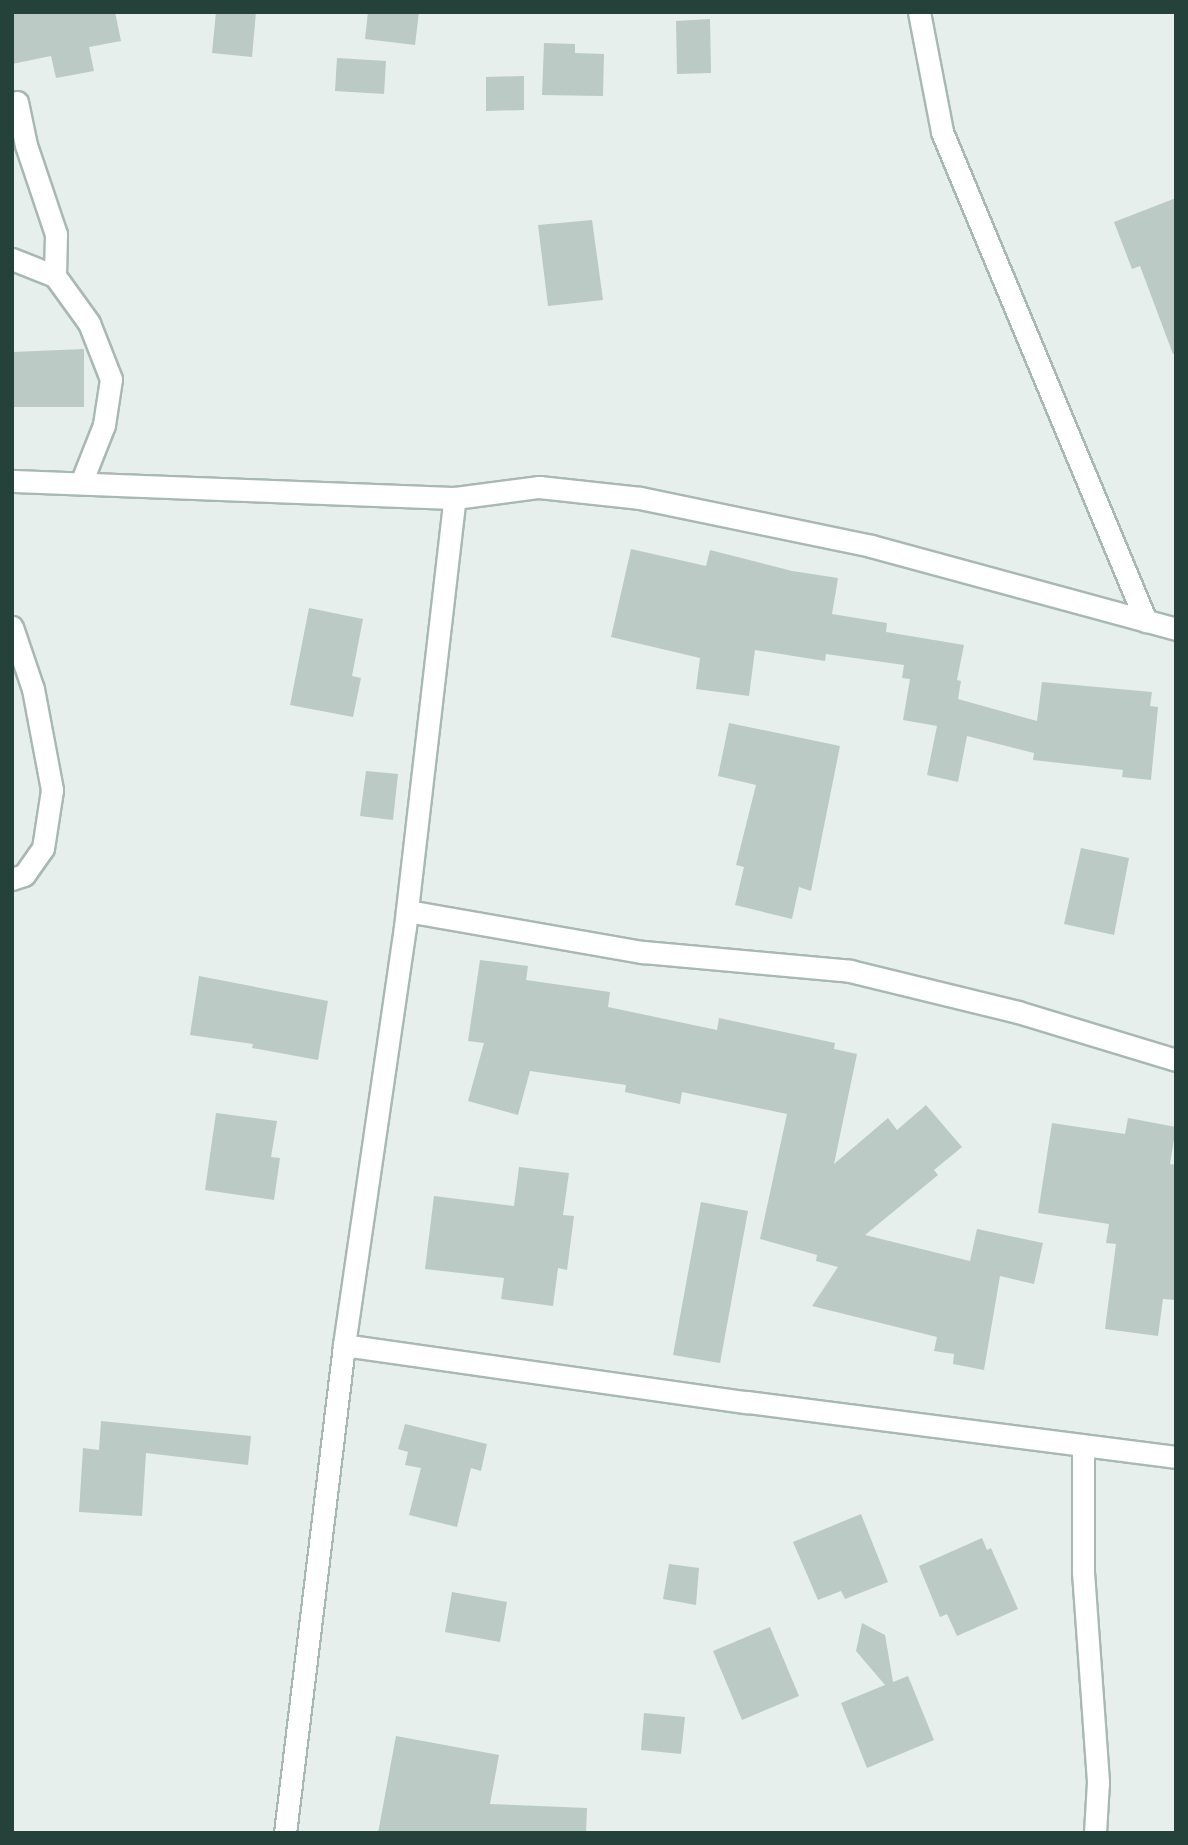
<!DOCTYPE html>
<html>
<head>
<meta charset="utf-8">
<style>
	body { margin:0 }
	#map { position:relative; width:1188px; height:1845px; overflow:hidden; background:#e6efeb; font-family:"Roboto Condensed",sans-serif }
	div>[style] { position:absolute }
	.building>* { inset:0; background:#bbcac4 }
	.roads { filter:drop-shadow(2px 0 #a8b8b2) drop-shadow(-2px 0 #a8b8b2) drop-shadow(0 2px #a8b8b2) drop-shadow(0 -2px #a8b8b2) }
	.minor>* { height:21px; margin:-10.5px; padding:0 10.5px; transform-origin:10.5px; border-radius:10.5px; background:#fff }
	span { translate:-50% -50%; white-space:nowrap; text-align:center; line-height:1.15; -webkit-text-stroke:5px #f7fbf9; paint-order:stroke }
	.frame { position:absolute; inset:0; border:14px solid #24423a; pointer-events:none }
</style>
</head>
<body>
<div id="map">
	<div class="building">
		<i style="clip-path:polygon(12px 12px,115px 12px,121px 41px,89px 47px,94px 71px,56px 78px,51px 56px,12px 64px)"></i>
		<i style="clip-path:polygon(216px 12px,256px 12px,252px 57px,212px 53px)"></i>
		<i style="clip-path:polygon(368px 12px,419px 12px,415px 45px,365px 39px)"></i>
		<i style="clip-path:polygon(710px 19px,711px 73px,677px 74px,676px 21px)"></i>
		<i style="clip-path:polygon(544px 43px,575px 44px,575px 53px,604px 54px,603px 96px,542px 95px)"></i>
		<i style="clip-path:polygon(337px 58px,386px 61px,384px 94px,335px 91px)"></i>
		<i style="clip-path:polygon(524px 76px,524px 110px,486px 111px,486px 77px)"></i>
		<i style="clip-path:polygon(1176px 198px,1176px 353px,1173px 354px,1140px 266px,1132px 269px,1114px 222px)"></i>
		<i style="clip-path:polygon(592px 220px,603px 300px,548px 306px,538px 225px)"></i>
		<i style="clip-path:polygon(84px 349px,84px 407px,12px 407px,12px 352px)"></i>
		<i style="clip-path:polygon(631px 549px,706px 566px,710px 550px,792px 571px,838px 578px,832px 614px,887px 623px,886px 632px,964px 645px,957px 680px,961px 681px,958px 699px,1037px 721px,1042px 682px,1152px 692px,1150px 706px,1158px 707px,1151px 780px,1122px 777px,1123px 770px,1033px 760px,1034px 753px,967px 736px,958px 782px,927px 775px,937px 726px,903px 720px,910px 679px,902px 678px,904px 665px,826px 654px,825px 661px,755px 650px,749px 696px,696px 689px,700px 658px,611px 637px)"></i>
		<i style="clip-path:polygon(309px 608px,363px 619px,352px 676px,361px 678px,353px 717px,290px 705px)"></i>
		<i style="clip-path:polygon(729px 723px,840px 746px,811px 891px,799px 887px,792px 919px,735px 905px,744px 867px,736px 865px,756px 785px,718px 776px)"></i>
		<i style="clip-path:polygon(366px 771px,398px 774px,393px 820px,360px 816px)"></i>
		<i style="clip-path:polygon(1081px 848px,1129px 858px,1114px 935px,1064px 924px)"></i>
		<i style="clip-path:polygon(480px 960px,528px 966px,526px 980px,610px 992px,608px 1007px,717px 1030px,719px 1018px,835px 1043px,834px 1049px,857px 1054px,834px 1164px,888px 1118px,897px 1130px,926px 1105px,962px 1147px,934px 1170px,938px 1175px,865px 1235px,970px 1261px,977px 1229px,1043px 1243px,1034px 1284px,1000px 1276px,984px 1370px,953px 1364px,954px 1354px,934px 1351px,937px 1337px,812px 1306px,838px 1267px,816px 1261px,817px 1255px,760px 1239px,787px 1114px,682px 1092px,680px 1104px,625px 1092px,626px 1085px,530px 1071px,518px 1115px,468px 1101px,484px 1043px,468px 1041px)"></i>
		<i style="clip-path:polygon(199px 976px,328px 1001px,318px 1060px,252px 1048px,253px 1044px,190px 1035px)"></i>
		<i style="clip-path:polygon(216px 1113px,277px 1121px,271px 1157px,280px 1158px,274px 1200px,205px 1190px)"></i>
		<i style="clip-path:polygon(1128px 1118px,1176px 1127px,1170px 1164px,1176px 1165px,1176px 1300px,1163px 1299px,1158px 1336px,1105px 1329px,1116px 1244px,1106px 1243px,1109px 1224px,1038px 1213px,1052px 1123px,1125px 1134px)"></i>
		<i style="clip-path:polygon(519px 1167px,569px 1173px,563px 1215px,574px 1216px,567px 1270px,558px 1268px,553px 1306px,501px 1299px,504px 1278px,425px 1269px,434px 1196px,514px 1206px)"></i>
		<i style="clip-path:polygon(701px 1202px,748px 1211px,720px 1363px,673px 1355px)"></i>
		<i style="clip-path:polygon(101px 1421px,251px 1436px,248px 1465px,146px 1453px,142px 1516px,79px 1512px,83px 1448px,99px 1450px)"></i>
		<i style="clip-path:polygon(405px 1424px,487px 1444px,481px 1471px,471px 1468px,457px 1527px,409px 1515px,421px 1468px,405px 1465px,408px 1452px,398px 1449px)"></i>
		<i style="clip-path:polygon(861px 1514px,888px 1582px,845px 1599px,841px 1591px,818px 1600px,793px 1542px)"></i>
		<i style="clip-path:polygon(982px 1538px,987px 1550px,991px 1548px,1018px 1609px,957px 1636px,947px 1614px,940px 1617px,919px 1566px)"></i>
		<i style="clip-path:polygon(669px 1564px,699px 1568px,696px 1605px,663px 1599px)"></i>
		<i style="clip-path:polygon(452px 1592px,507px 1602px,500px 1642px,445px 1632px)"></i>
		<i style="clip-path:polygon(862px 1623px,885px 1635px,893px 1682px,908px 1676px,934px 1740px,867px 1768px,841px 1703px,885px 1685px,856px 1651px)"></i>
		<i style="clip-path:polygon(770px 1627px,799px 1696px,742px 1720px,713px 1651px)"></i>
		<i style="clip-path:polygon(644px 1713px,685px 1717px,681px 1754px,641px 1750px)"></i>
		<i style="clip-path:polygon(396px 1736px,499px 1755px,490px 1804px,587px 1808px,586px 1833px,378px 1833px)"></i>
	</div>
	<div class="roads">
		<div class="minor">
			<i style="left:919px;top:12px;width:122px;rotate:79.1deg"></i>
			<i style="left:942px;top:132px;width:530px;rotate:67.36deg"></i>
			<i style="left:17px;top:102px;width:44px;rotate:78.2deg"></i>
			<i style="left:26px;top:145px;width:94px;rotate:71.4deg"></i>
			<i style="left:56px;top:234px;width:42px;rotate:91.4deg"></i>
			<i style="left:55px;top:276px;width:58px;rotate:54.1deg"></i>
			<i style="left:89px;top:323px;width:60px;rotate:68.6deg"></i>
			<i style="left:111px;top:379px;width:47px;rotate:98.7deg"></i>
			<i style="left:104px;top:425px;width:62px;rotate:111.6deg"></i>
			<i style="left:12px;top:259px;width:46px;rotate:21.6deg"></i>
			<i style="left:12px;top:481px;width:443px;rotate:2.2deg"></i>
			<i style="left:12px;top:627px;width:65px;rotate:71.3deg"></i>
			<i style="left:33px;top:689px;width:103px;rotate:79.3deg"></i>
			<i style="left:52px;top:790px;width:59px;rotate:98.8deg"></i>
			<i style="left:43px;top:848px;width:33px;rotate:125deg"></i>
			<i style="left:24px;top:875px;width:13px;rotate:162deg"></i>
			<i style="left:407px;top:911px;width:240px;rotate:9.9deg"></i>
			<i style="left:643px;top:952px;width:208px;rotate:5.2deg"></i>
			<i style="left:850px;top:971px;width:173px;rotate:13.7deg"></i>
			<i style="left:1018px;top:1012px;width:165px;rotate:16.9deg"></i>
			<i style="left:344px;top:1345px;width:407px;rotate:8.1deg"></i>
			<i style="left:747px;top:1402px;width:433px;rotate:7.3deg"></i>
			<i style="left:1083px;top:1446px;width:126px;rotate:90deg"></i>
			<i style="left:1083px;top:1572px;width:211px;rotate:85.9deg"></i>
			<i style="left:1098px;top:1782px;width:51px;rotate:93.4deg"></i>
			<i style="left:285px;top:1833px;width:492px;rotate:-83.1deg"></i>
			<i style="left:344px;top:1345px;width:422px;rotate:-81.7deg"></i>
			<i style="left:405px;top:927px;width:432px;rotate:-83.4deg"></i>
			<i style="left:455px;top:498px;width:85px;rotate:-7.5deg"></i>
			<i style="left:539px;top:487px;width:102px;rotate:6.2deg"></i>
			<i style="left:640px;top:498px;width:236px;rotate:11.7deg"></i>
			<i style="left:871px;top:546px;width:316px;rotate:15.2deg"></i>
		</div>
	</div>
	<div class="frame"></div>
</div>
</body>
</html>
